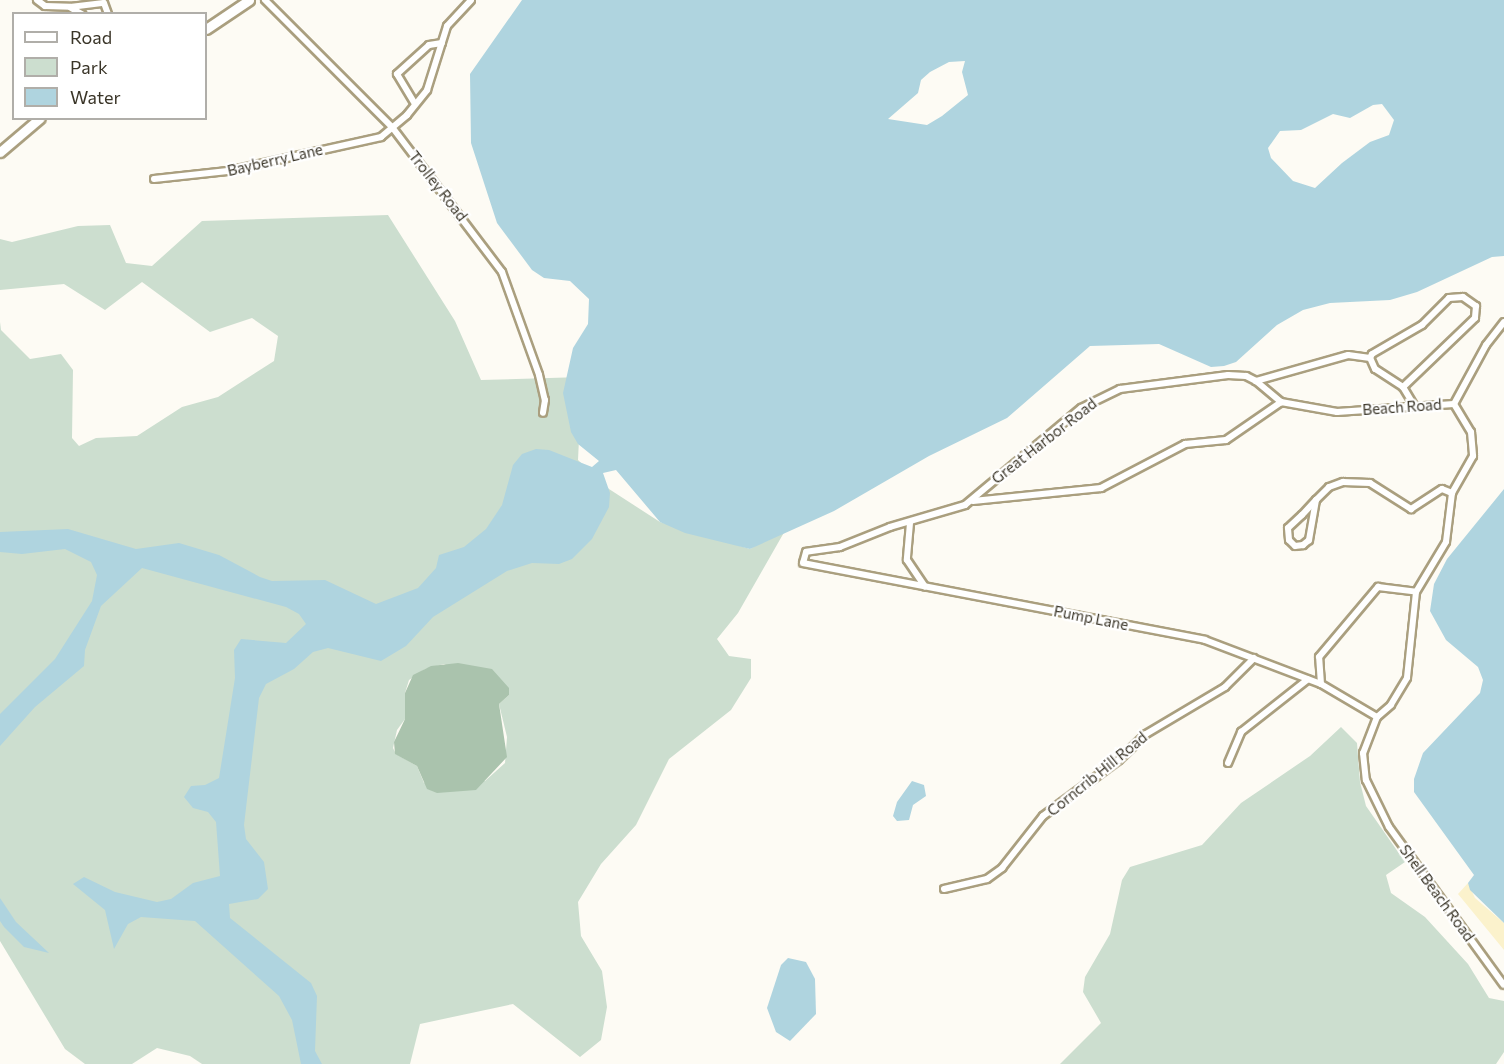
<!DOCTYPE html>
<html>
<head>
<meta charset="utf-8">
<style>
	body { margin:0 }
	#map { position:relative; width:1504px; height:1064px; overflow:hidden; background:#fdfbf4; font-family:Commissioner,sans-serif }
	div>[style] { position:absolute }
	.green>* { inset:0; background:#ccdecf }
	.forest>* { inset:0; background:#aac3ad }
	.sand>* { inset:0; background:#fbf2cc }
	.water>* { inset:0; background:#afd4df }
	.roads { filter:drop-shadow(2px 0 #aa9f7f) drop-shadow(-2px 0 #aa9f7f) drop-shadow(0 2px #aa9f7f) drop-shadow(0 -2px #aa9f7f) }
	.street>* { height:6px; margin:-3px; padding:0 3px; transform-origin:3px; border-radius:3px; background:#fff }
	.secondary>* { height:9px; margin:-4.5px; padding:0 4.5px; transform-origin:4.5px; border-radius:4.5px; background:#fff }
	span { translate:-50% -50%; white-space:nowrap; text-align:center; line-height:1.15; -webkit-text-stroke:4.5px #fff; paint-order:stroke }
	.street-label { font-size:15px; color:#3a3528 }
	.legend { position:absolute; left:12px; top:12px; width:195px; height:108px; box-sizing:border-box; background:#fff; border:2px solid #b0aea9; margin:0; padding:8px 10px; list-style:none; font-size:18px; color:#3a3528 }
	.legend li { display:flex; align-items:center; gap:12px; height:30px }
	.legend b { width:30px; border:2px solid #b0aea9 }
</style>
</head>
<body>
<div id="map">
	<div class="green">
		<i style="clip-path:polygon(evenodd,388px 215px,455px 321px,481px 380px,582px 377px,578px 460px,609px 489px,660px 522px,750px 549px,786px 529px,738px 613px,717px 639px,729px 656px,751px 659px,751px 678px,731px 710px,669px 759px,636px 825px,601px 864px,578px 902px,581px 936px,602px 971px,607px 1007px,601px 1040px,580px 1057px,513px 1004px,420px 1024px,410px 1064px,202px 1064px,190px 1056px,157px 1048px,132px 1064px,85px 1064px,65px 1049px,0 941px,0 322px,1px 330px,30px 359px,61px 354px,73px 370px,72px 438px,79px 446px,96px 438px,137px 436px,182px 407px,218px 397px,274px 361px,278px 336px,252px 318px,210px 332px,142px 282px,105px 310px,64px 284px,0 290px,0 239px,12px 242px,78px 226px,110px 225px,126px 263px,152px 266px,202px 221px,388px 215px,444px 664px,509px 695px,499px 704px,507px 737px,505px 763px,485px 781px,424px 783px,417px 766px,396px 754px,393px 748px,397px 730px,405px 719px,405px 693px,409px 680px,425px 669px,444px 664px)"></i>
		<i style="clip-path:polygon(1341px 727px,1357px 743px,1360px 782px,1366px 806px,1405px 862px,1386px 875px,1391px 893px,1425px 917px,1468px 964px,1489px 998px,1504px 1001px,1504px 1052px,1496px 1064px,1060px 1064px,1101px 1023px,1083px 992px,1085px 977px,1110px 934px,1122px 880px,1130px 867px,1202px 845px,1241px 803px,1310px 756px)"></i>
	</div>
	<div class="forest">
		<i style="clip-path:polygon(458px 663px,492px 669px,509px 688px,509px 695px,499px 704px,507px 757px,476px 790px,437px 793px,427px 789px,417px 766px,395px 754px,394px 742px,405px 719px,405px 693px,413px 675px,431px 666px)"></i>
	</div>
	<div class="sand">
		<i style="clip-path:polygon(1468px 883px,1475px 898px,1504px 923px,1504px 950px,1458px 894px)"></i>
	</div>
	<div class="water">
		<i style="clip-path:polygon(evenodd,522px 0,1504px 0,1504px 256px,1492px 257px,1417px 292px,1390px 300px,1330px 303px,1303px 310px,1277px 325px,1236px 362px,1224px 366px,1211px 367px,1159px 344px,1090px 346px,1007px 418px,929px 456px,834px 511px,750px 549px,685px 533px,660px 522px,616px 470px,603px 473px,610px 493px,609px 507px,592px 539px,572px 559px,559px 564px,532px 563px,507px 571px,433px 617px,406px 646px,381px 661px,328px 648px,313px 652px,294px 669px,266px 684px,259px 698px,244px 825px,246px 839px,264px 862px,268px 889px,258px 899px,229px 904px,230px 918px,311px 983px,317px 996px,315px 1051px,322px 1064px,301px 1064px,292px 1020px,279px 996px,195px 921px,141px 917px,128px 924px,114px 949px,105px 910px,73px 884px,84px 877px,115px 892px,157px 902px,171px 899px,193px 883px,220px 876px,216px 822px,208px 812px,193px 808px,184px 797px,191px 786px,205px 785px,219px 778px,235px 678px,234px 650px,241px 639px,286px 643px,306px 624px,299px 614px,286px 607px,142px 568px,101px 606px,85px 650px,84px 666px,35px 707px,0 746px,0 714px,55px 659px,92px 601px,97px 575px,91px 562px,65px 549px,22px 554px,0 552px,0 532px,68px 529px,136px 549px,179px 543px,219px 555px,260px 577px,272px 581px,325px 580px,376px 604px,418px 588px,436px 568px,439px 555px,464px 547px,486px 529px,502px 505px,513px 465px,522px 454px,536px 449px,549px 450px,592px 467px,599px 461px,578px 444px,571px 432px,563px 393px,573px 348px,588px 324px,589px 299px,570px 281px,544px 278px,532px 270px,497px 223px,471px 143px,470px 74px,522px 0,965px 61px,962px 72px,968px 95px,942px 116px,927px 125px,888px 119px,918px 93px,921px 80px,930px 72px,949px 62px,965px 61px,522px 0,1382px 104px,1394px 120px,1389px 135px,1370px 142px,1342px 163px,1315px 188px,1293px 181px,1271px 158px,1268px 148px,1280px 131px,1301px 130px,1333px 114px,1350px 118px,1373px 105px,1382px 104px)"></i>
		<i style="clip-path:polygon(1504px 489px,1504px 923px,1470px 890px,1468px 883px,1474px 875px,1414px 792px,1414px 779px,1423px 753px,1480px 693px,1483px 680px,1478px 667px,1446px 640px,1430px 611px,1434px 584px,1447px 559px)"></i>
		<i style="clip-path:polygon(912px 781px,924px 785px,926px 796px,913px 805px,909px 820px,897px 821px,893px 816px,897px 802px)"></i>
		<i style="clip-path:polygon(0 898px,16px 922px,49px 953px,24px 947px,4px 927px,0 921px)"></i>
		<i style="clip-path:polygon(788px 958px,806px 962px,815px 979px,816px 1014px,790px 1041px,776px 1032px,767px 1008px,781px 965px)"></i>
	</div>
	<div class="roads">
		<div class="street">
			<i style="left:37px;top:0;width:10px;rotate:37deg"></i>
			<i style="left:45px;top:6px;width:25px;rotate:2deg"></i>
			<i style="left:70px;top:7px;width:34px;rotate:-7deg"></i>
			<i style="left:104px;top:3px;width:12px;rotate:70deg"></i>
			<i style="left:265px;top:0;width:180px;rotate:45deg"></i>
			<i style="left:392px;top:127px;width:182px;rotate:52.8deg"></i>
			<i style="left:502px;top:272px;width:109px;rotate:70.2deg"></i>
			<i style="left:539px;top:375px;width:26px;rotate:77deg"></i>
			<i style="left:545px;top:400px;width:13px;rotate:99deg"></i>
			<i style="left:71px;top:8px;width:13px;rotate:29deg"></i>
			<i style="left:415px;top:104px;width:35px;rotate:-121deg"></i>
			<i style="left:397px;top:74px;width:43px;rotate:-42.2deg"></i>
			<i style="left:429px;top:45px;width:13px;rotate:-9deg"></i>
			<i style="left:154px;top:179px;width:74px;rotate:-6.2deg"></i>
			<i style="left:228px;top:171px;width:157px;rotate:-12.5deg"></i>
			<i style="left:381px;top:137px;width:34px;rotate:-40deg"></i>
			<i style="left:407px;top:115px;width:32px;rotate:-51deg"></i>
			<i style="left:427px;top:90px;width:67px;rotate:-72.6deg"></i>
			<i style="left:447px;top:26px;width:35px;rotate:-47deg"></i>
			<i style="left:1463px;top:297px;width:16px;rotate:35deg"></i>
			<i style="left:1476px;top:306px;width:12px;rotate:95deg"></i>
			<i style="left:1475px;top:318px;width:100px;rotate:136.2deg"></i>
			<i style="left:1403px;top:387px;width:33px;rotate:-147deg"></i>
			<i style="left:1375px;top:369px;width:12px;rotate:-114deg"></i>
			<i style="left:1370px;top:358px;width:4px;rotate:-63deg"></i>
			<i style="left:1372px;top:354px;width:58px;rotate:-30.1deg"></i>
			<i style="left:1422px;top:325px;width:38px;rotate:-45deg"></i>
			<i style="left:1449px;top:298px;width:14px;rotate:-4deg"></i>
			<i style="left:1370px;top:358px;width:22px;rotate:-172deg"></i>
			<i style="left:1348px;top:355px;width:96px;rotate:164.2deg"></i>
			<i style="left:1256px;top:381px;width:11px;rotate:-153deg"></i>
			<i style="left:1246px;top:376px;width:18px;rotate:-177deg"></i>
			<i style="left:1228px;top:375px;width:109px;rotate:172.6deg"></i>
			<i style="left:1120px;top:389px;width:43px;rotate:154deg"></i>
			<i style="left:1081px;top:408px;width:151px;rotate:140.1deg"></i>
			<i style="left:965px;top:505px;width:78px;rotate:163.7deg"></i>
			<i style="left:890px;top:527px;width:54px;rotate:158.2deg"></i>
			<i style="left:840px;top:547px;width:34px;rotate:172deg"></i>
			<i style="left:806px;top:552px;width:11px;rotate:105deg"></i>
			<i style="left:803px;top:563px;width:409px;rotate:10.8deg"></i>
			<i style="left:1205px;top:640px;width:124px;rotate:20.8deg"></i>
			<i style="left:1321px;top:684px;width:65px;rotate:30.5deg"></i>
			<i style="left:1256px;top:381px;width:33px;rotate:40deg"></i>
			<i style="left:1403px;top:387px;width:21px;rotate:59deg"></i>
			<i style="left:1281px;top:402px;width:57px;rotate:10.1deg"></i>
			<i style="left:1337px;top:412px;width:117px;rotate:-3.9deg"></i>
			<i style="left:1454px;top:404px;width:33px;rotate:59deg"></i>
			<i style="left:1471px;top:432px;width:24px;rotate:85deg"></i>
			<i style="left:1473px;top:456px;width:43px;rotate:119.6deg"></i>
			<i style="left:1452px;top:493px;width:49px;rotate:97deg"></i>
			<i style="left:1446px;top:542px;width:58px;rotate:121deg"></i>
			<i style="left:1416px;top:592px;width:86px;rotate:96deg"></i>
			<i style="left:1407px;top:678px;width:31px;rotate:121deg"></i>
			<i style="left:1391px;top:705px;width:18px;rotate:139deg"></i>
			<i style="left:1377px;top:717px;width:39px;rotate:111deg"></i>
			<i style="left:1363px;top:753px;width:27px;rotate:84deg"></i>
			<i style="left:1366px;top:780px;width:52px;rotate:63.9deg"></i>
			<i style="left:1389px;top:827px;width:195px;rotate:54deg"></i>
			<i style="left:1454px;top:404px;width:67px;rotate:-61.5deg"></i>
			<i style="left:1486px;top:345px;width:29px;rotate:-52deg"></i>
			<i style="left:1316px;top:500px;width:41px;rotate:99.9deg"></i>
			<i style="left:1309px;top:540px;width:8px;rotate:140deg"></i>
			<i style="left:1303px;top:545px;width:8px;rotate:173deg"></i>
			<i style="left:1295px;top:546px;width:8px;rotate:-135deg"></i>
			<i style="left:1289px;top:540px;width:12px;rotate:-95deg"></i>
			<i style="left:1288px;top:528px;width:19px;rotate:-43deg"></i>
			<i style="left:1302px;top:515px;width:21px;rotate:-47deg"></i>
			<i style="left:1316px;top:500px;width:18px;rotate:-45deg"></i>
			<i style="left:1329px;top:487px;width:15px;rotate:-20deg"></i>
			<i style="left:1343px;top:482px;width:27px;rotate:2deg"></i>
			<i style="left:1370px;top:483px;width:49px;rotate:32.4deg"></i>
			<i style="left:1411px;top:509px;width:37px;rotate:-33deg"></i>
			<i style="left:1442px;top:489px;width:11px;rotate:22deg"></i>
			<i style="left:973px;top:501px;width:129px;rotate:-5.8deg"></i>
			<i style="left:1101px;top:488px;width:95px;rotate:-27.6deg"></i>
			<i style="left:1185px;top:444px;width:41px;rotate:-5.6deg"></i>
			<i style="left:1226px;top:440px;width:67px;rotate:-34.6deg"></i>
			<i style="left:910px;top:523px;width:37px;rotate:95deg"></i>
			<i style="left:907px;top:560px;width:32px;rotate:56deg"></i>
			<i style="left:1321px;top:684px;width:27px;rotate:-94deg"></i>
			<i style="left:1319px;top:657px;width:92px;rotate:-49.9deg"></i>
			<i style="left:1378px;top:587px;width:38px;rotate:7deg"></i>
			<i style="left:1228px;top:763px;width:34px;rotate:-67deg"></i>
			<i style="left:1241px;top:732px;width:85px;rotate:-38.3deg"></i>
			<i style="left:944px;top:889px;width:44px;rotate:-13.1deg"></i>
			<i style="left:987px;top:879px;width:19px;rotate:-36deg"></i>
			<i style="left:1002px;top:868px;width:66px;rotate:-51.7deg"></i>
			<i style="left:1043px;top:816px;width:94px;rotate:-36.4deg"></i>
			<i style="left:1119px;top:760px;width:37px;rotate:-44deg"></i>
			<i style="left:1146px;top:734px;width:92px;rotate:-30.7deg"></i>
			<i style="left:1225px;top:687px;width:41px;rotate:-45deg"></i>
		</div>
		<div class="secondary">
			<i style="left:206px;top:29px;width:52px;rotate:-34deg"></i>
			<i style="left:0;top:152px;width:52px;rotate:-40.4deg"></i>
		</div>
	</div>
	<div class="street-label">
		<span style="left:275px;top:160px;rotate:-13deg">Bayberry Lane</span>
		<span style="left:438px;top:186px;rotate:52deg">Trolley Road</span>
		<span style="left:1402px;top:407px;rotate:-4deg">Beach Road</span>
		<span style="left:1044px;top:441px;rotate:-38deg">Great Harbor Road</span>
		<span style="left:1091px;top:618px;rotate:11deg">Pump Lane</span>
		<span style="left:1097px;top:774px;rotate:-39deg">Corncrib Hill Road</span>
		<span style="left:1437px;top:893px;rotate:54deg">Shell Beach Road</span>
	</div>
	<ul class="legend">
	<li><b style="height:8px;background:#fff"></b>Road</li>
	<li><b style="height:16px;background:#ccdecf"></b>Park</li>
	<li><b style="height:16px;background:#afd4df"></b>Water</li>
	</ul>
</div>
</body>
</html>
